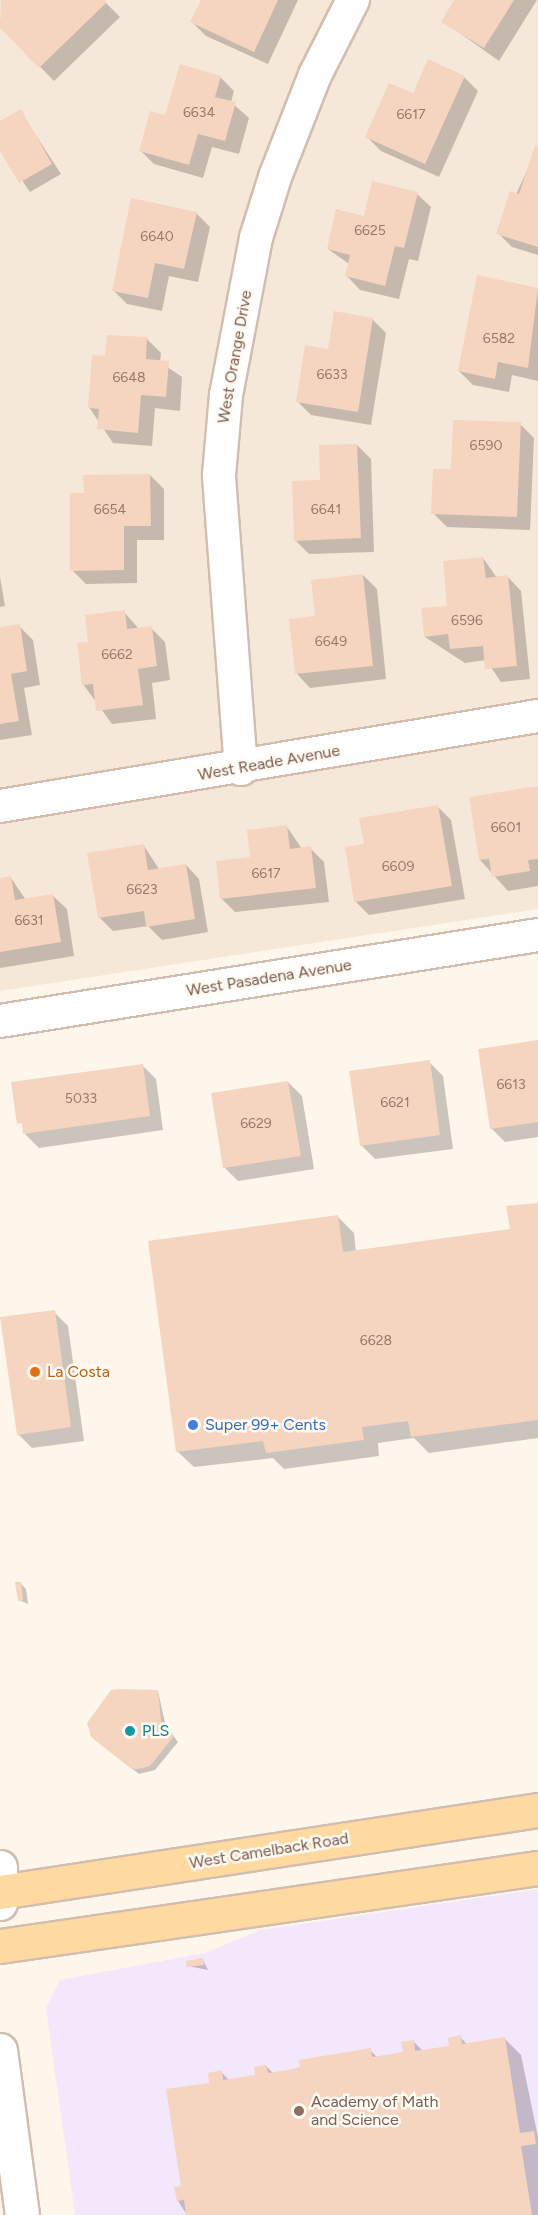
<!DOCTYPE html>
<html>
<head>
<meta charset="utf-8">
<style>
	body { margin:0 }
	#map { position:relative; width:538px; height:2215px; overflow:hidden; background:#fef6eb; font-family:Figtree,sans-serif }
	div>[style] { position:absolute }
	.residential>* { inset:0; background:#f6e8d8 }
	.education>* { inset:0; background:#f3e7fb }
	.shadow>* { inset:0; background:#0003 }
	.building>* { inset:0; background:#f5d4c0 }
	.roads { filter:drop-shadow(2px 0 #d2bdae) drop-shadow(-2px 0 #d2bdae) drop-shadow(0 2px #d2bdae) drop-shadow(0 -2px #d2bdae) }
	.minor>* { height:32px; margin:-16px; padding:0 16px; transform-origin:16px; border-radius:16px; background:#fff }
	.secondary>* { height:33px; margin:-16.5px; padding:0 16.5px; transform-origin:16.5px; border-radius:16.5px; background:#fff }
	.primary>* { height:33px; margin:-16.5px; padding:0 16.5px; transform-origin:16.5px; border-radius:16.5px; background:#fedaa1 }
	.dots>* { width:16px; height:16px; translate:-50% -50%; box-sizing:border-box; border:3px solid #fffaf2; border-radius:50% }
	span { translate:-50% -50%; white-space:nowrap; text-align:center; line-height:1.15; -webkit-text-stroke:5px #fffaf2; paint-order:stroke }
	.number-label { font-size:14px; color:#9a7968 }
	.number-label span { -webkit-text-stroke-width:0 }
	.street-label { font-size:16px; color:#7b5b4b }
	.food-label { font-size:16px; color:#c56008 }
	.left { translate:0 -50%; text-align:left }
	.shop-label { font-size:16px; color:#366cbe }
	.culture-label { font-size:16px; color:#0d838f }
	.education-label { font-size:16px; color:#785e54 }
</style>
</head>
<body>
<div id="map">
	<div class="residential">
		<i style="clip-path:polygon(0 0,538px 0,538px 909px,0 991px)"></i>
	</div>
	<div class="education">
		<i style="clip-path:polygon(538px 1889px,538px 2215px,75px 2215px,46px 2008px,60px 1980px,205px 1953px,261px 1930px)"></i>
	</div>
	<div class="shadow">
		<i style="clip-path:polygon(3px 0,103px 0,120px 17px,54px 81px,0 26px)"></i>
		<i style="clip-path:polygon(202px 0,298px 0,268px 64px,206px 36px,192px 22px)"></i>
		<i style="clip-path:polygon(456px 0,537px 0,499px 61px,443px 21px)"></i>
		<i style="clip-path:polygon(220px 77px,234px 91px,231px 102px,249px 118px,239px 154px,212px 147px,203px 178px,154px 164px,140px 150px)"></i>
		<i style="clip-path:polygon(464px 77px,478px 91px,439px 177px,381px 151px,367px 137px,413px 95px)"></i>
		<i style="clip-path:polygon(20px 111px,61px 174px,30px 192px,0 148px,0 122px)"></i>
		<i style="clip-path:polygon(538px 147px,538px 255px,512px 247px,498px 233px)"></i>
		<i style="clip-path:polygon(417px 194px,431px 207px,418px 261px,409px 259px,399px 299px,360px 290px,347px 276px,349px 264px,328px 249px,365px 218px)"></i>
		<i style="clip-path:polygon(196px 213px,210px 227px,198px 282px,169px 276px,162px 311px,127px 304px,113px 290px)"></i>
		<i style="clip-path:polygon(478px 277px,538px 289px,538px 381px,512px 375px,509px 392px,473px 385px,459px 371px)"></i>
		<i style="clip-path:polygon(372px 319px,386px 333px,371px 425px,311px 415px,297px 401px,329px 351px)"></i>
		<i style="clip-path:polygon(147px 339px,161px 353px,160px 362px,182px 377px,180px 411px,155px 408px,152px 446px,113px 443px,89px 407px,107px 358px)"></i>
		<i style="clip-path:polygon(520px 424px,534px 438px,530px 530px,447px 527px,433px 513px,453px 471px)"></i>
		<i style="clip-path:polygon(357px 445px,371px 459px,374px 552px,309px 554px,295px 540px)"></i>
		<i style="clip-path:polygon(150px 475px,164px 489px,164px 540px,137px 540px,137px 583px,86px 584px,72px 570px,85px 495px)"></i>
		<i style="clip-path:polygon(483px 558px,497px 578px,508px 577px,521px 591px,530px 679px,501px 682px,486px 660px,465px 663px,425px 637px)"></i>
		<i style="clip-path:polygon(363px 575px,377px 589px,386px 679px,310px 688px,297px 674px,316px 617px)"></i>
		<i style="clip-path:polygon(0 577px,5px 606px,0 607px)"></i>
		<i style="clip-path:polygon(124px 612px,139px 629px,151px 628px,165px 642px,170px 680px,152px 683px,156px 719px,112px 724px,83px 684px,90px 643px)"></i>
		<i style="clip-path:polygon(19px 626px,33px 640px,40px 685px,24px 688px,32px 735px,0 740px,0 629px)"></i>
		<i style="clip-path:polygon(538px 788px,538px 886px,508px 891px,480px 860px)"></i>
		<i style="clip-path:polygon(437px 806px,451px 820px,465px 899px,369px 915px,355px 901px,366px 845px)"></i>
		<i style="clip-path:polygon(287px 827px,302px 849px,310px 848px,324px 862px,329px 902px,235px 912px,221px 898px,252px 858px)"></i>
		<i style="clip-path:polygon(144px 846px,159px 869px,186px 865px,199px 879px,208px 932px,162px 940px,148px 926px,113px 931px,99px 917px)"></i>
		<i style="clip-path:polygon(11px 878px,26px 900px,53px 896px,67px 909px,74px 956px,0 968px,0 880px)"></i>
		<i style="clip-path:polygon(538px 1041px,538px 1137px,505px 1142px,491px 1128px)"></i>
		<i style="clip-path:polygon(429px 1062px,443px 1076px,453px 1149px,375px 1159px,361px 1145px)"></i>
		<i style="clip-path:polygon(142px 1065px,156px 1079px,163px 1130px,39px 1148px,25px 1134px)"></i>
		<i style="clip-path:polygon(288px 1082px,302px 1096px,314px 1169px,238px 1181px,225px 1168px)"></i>
		<i style="clip-path:polygon(538px 1204px,538px 1438px,429px 1453px,414px 1438px,378px 1443px,379px 1456px,284px 1469px,273px 1458px,194px 1467px,177px 1451px,338px 1217px,354px 1233px,356px 1252px,512px 1231px)"></i>
		<i style="clip-path:polygon(54px 1312px,68px 1326px,84px 1441px,32px 1448px,18px 1434px)"></i>
		<i style="clip-path:polygon(21px 1584px,26px 1589px,28px 1604px,19px 1600px)"></i>
		<i style="clip-path:polygon(158px 1691px,166px 1727px,178px 1742px,155px 1770px,139px 1774px,98px 1742px)"></i>
		<i style="clip-path:polygon(203px 1960px,208px 1970px,188px 1966px)"></i>
		<i style="clip-path:polygon(460px 2037px,468px 2045px,505px 2039px,521px 2055px,538px 2137px,538px 2215px,187px 2215px,178px 2201px,211px 2084px,221px 2072px,229px 2080px,257px 2076px,266px 2066px,274px 2074px,370px 2050px,377px 2057px,405px 2053px,413px 2041px,423px 2051px,450px 2047px)"></i>
	</div>
	<div class="building">
		<i style="clip-path:polygon(1px 0,105px 0,107px 2px,39px 68px,0 28px)"></i>
		<i style="clip-path:polygon(201px 0,278px 0,254px 52px,190px 22px)"></i>
		<i style="clip-path:polygon(454px 0,514px 0,484px 48px,441px 22px)"></i>
		<i style="clip-path:polygon(428px 59px,465px 76px,425px 164px,365px 137px,389px 83px,413px 93px)"></i>
		<i style="clip-path:polygon(180px 64px,221px 76px,215px 97px,236px 102px,225px 141px,198px 134px,189px 165px,139px 151px,150px 111px,165px 115px)"></i>
		<i style="clip-path:polygon(21px 109px,52px 164px,19px 183px,0 151px,0 121px)"></i>
		<i style="clip-path:polygon(535px 145px,538px 146px,538px 247px,496px 234px,510px 191px,519px 194px)"></i>
		<i style="clip-path:polygon(372px 181px,418px 192px,404px 248px,395px 246px,385px 286px,345px 276px,350px 255px,327px 249px,336px 209px,364px 216px)"></i>
		<i style="clip-path:polygon(131px 198px,197px 212px,184px 269px,155px 263px,148px 298px,112px 291px)"></i>
		<i style="clip-path:polygon(477px 275px,538px 288px,528px 368px,498px 362px,495px 379px,458px 371px)"></i>
		<i style="clip-path:polygon(334px 311px,373px 318px,358px 412px,296px 402px,305px 345px,328px 349px)"></i>
		<i style="clip-path:polygon(107px 335px,147px 337px,146px 359px,169px 361px,166px 397px,141px 395px,138px 433px,97px 429px,99px 409px,88px 408px,92px 355px,105px 356px)"></i>
		<i style="clip-path:polygon(453px 420px,521px 422px,517px 517px,431px 514px,433px 469px,451px 469px)"></i>
		<i style="clip-path:polygon(357px 444px,361px 538px,294px 541px,292px 481px,320px 480px,319px 445px)"></i>
		<i style="clip-path:polygon(150px 474px,151px 526px,124px 526px,124px 570px,70px 571px,70px 493px,84px 493px,83px 475px)"></i>
		<i style="clip-path:polygon(483px 557px,486px 578px,508px 575px,517px 666px,485px 669px,483px 646px,450px 649px,448px 634px,424px 637px,421px 608px,447px 606px,443px 561px)"></i>
		<i style="clip-path:polygon(363px 574px,373px 666px,295px 674px,289px 619px,315px 616px,311px 580px)"></i>
		<i style="clip-path:polygon(125px 610px,127px 629px,152px 626px,157px 666px,138px 669px,143px 705px,96px 711px,93px 684px,82px 685px,77px 643px,88px 642px,85px 615px)"></i>
		<i style="clip-path:polygon(20px 624px,27px 671px,11px 674px,19px 721px,0 724px,0 627px)"></i>
		<i style="clip-path:polygon(538px 786px,538px 859px,528px 860px,530px 871px,492px 877px,489px 859px,479px 860px,469px 797px)"></i>
		<i style="clip-path:polygon(438px 805px,452px 886px,354px 902px,345px 847px,364px 844px,359px 818px)"></i>
		<i style="clip-path:polygon(287px 825px,290px 849px,311px 846px,316px 888px,220px 899px,216px 861px,250px 857px,247px 830px)"></i>
		<i style="clip-path:polygon(144px 844px,148px 870px,186px 864px,195px 919px,146px 927px,144px 911px,98px 918px,87px 853px)"></i>
		<i style="clip-path:polygon(11px 876px,15px 900px,53px 894px,61px 942px,0 952px,0 878px)"></i>
		<i style="clip-path:polygon(538px 1040px,538px 1122px,490px 1129px,478px 1049px)"></i>
		<i style="clip-path:polygon(430px 1060px,440px 1135px,360px 1146px,349px 1071px)"></i>
		<i style="clip-path:polygon(143px 1064px,150px 1116px,23px 1134px,22px 1123px,17px 1124px,11px 1082px)"></i>
		<i style="clip-path:polygon(288px 1081px,301px 1156px,223px 1168px,211px 1093px)"></i>
		<i style="clip-path:polygon(538px 1203px,538px 1420px,411px 1437px,408px 1421px,362px 1427px,364px 1440px,266px 1453px,263px 1441px,176px 1452px,148px 1241px,338px 1215px,343px 1252px,510px 1229px,506px 1206px)"></i>
		<i style="clip-path:polygon(55px 1310px,71px 1427px,17px 1435px,0 1317px)"></i>
		<i style="clip-path:polygon(15px 1582px,21px 1582px,23px 1600px,18px 1601px)"></i>
		<i style="clip-path:polygon(120px 1689px,158px 1690px,161px 1721px,174px 1736px,150px 1766px,133px 1770px,91px 1737px,87px 1723px,111px 1690px)"></i>
		<i style="clip-path:polygon(203px 1958px,204px 1965px,186px 1967px,186px 1961px)"></i>
		<i style="clip-path:polygon(461px 2035px,462px 2044px,505px 2037px,520px 2133px,534px 2131px,536px 2144px,521px 2146px,532px 2215px,186px 2215px,184px 2200px,177px 2201px,174px 2187px,181px 2186px,166px 2089px,209px 2083px,208px 2073px,222px 2070px,223px 2080px,255px 2075px,254px 2067px,266px 2065px,268px 2073px,300px 2068px,299px 2060px,371px 2048px,372px 2057px,403px 2052px,401px 2042px,414px 2040px,415px 2051px,449px 2046px,448px 2038px)"></i>
	</div>
	<div class="roads">
		<div class="minor">
			<i style="left:241px;top:769px;width:295px;rotate:-94.3deg"></i>
			<i style="left:219px;top:475px;width:80px;rotate:-85deg"></i>
			<i style="left:226px;top:395px;width:160px;rotate:-79.2deg"></i>
			<i style="left:256px;top:238px;width:64px;rotate:-72.7deg"></i>
			<i style="left:275px;top:177px;width:110px;rotate:-68.6deg"></i>
			<i style="left:315px;top:75px;width:84px;rotate:-63.1deg"></i>
			<i style="left:0;top:806px;width:545px;rotate:-9.5deg"></i>
			<i style="left:0;top:1021px;width:545px;rotate:-9.08deg"></i>
		</div>
		<div class="secondary">
			<i style="left:0;top:1867px;width:36px;rotate:90deg"></i>
			<i style="left:0;top:2050px;width:166px;rotate:82.4deg"></i>
		</div>
		<div class="primary">
			<i style="left:0;top:1892px;width:544px;rotate:-8.67deg"></i>
			<i style="left:0;top:1946px;width:544px;rotate:-8.25deg"></i>
		</div>
	</div>
	<div class="dots">
		<i style="left:35px;top:1372px;background:#e8710a"></i>
		<i style="left:193px;top:1425px;background:#3f7fe0"></i>
		<i style="left:130px;top:1731px;background:#0f9aa8"></i>
		<i style="left:299px;top:2111px;background:#8d6e63"></i>
	</div>
	<div class="number-label">
		<span style="left:199px;top:113px">6634</span>
		<span style="left:411px;top:115px">6617</span>
		<span style="left:370px;top:231px">6625</span>
		<span style="left:157px;top:237px">6640</span>
		<span style="left:499px;top:339px">6582</span>
		<span style="left:332px;top:375px">6633</span>
		<span style="left:129px;top:378px">6648</span>
		<span style="left:486px;top:446px">6590</span>
		<span style="left:110px;top:510px">6654</span>
		<span style="left:326px;top:510px">6641</span>
		<span style="left:467px;top:621px">6596</span>
		<span style="left:331px;top:642px">6649</span>
		<span style="left:117px;top:655px">6662</span>
		<span style="left:506px;top:828px">6601</span>
		<span style="left:398px;top:867px">6609</span>
		<span style="left:266px;top:874px">6617</span>
		<span style="left:142px;top:890px">6623</span>
		<span style="left:29px;top:921px">6631</span>
		<span style="left:511px;top:1085px">6613</span>
		<span style="left:81px;top:1099px">5033</span>
		<span style="left:395px;top:1103px">6621</span>
		<span style="left:256px;top:1124px">6629</span>
		<span style="left:376px;top:1341px">6628</span>
	</div>
	<div class="street-label">
		<span style="left:235px;top:357px;rotate:-80deg">West Orange Drive</span>
		<span style="left:269px;top:763px;rotate:-10deg">West Reade Avenue</span>
		<span style="left:269px;top:978px;rotate:-9deg">West Pasadena Avenue</span>
		<span style="left:269px;top:1851px;rotate:-9deg">West Camelback Road</span>
	</div>
	<div class="food-label">
		<span class="left" style="left:47px;top:1372px">La Costa</span>
	</div>
	<div class="shop-label">
		<span class="left" style="left:205px;top:1425px">Super 99+ Cents</span>
	</div>
	<div class="culture-label">
		<span class="left" style="left:142px;top:1731px">PLS</span>
	</div>
	<div class="education-label">
		<span class="left" style="left:311px;top:2111px">Academy of Math<br>and Science</span>
	</div>
</div>
</body>
</html>
